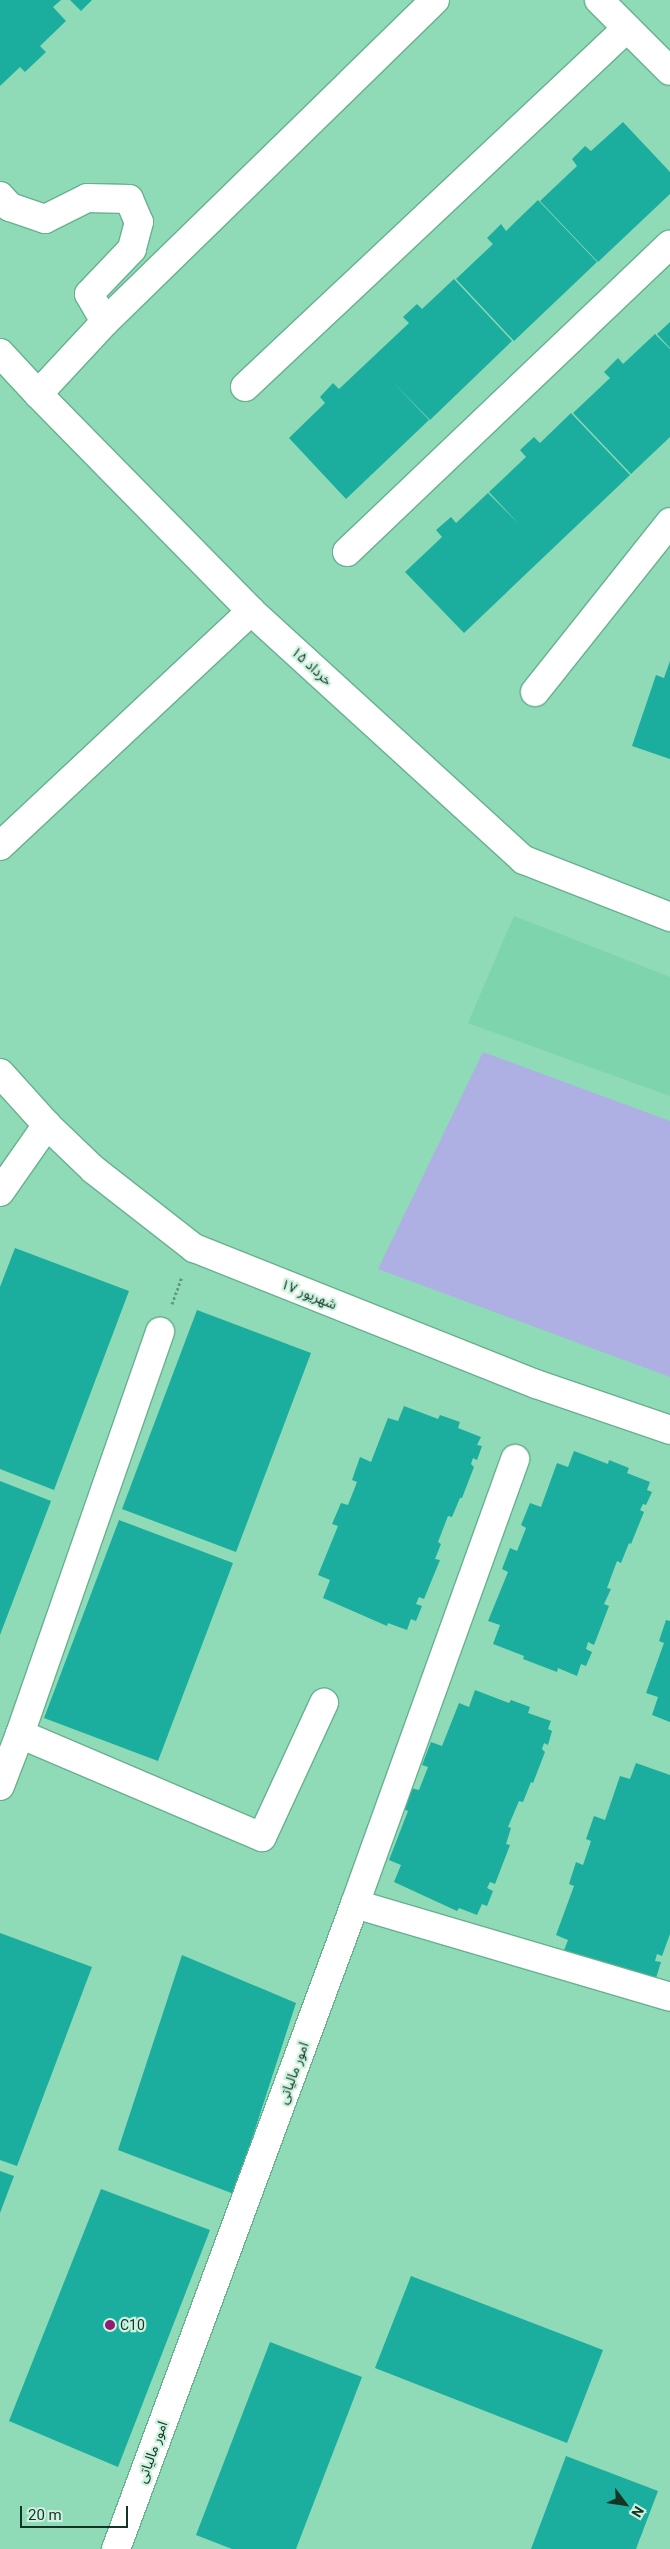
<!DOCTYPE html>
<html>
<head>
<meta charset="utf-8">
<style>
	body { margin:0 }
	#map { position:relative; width:670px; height:2549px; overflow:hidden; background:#8fdab7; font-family:Roboto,"Noto Sans Arabic",sans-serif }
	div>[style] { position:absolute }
	.built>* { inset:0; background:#7ed4ad }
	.green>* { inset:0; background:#aeb0e4 }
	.building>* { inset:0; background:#1bae9e }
	.path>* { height:3px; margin-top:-1.5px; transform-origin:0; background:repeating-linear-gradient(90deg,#619c81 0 2.5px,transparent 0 5px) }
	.roads { filter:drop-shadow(1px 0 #67b18f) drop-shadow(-1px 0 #67b18f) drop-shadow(0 1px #67b18f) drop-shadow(0 -1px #67b18f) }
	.street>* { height:28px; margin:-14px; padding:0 14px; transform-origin:14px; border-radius:14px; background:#fff }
	.secondary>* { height:28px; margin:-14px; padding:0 14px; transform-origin:14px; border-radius:14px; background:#fff }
	.dots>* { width:14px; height:14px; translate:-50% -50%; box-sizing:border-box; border:2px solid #cdf2df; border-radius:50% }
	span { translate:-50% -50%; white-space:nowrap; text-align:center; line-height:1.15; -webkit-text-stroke:4.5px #cdf2df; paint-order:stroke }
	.street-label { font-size:14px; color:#143426 }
	.poi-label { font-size:14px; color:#143426 }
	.left { translate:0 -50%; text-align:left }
	.north { position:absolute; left:600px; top:2479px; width:50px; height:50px; -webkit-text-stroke:4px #cdf2df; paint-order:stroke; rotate:121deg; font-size:14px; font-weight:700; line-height:20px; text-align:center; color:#143426 }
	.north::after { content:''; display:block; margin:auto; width:18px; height:22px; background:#143426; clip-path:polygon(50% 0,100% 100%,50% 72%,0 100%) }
	.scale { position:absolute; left:20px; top:2506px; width:108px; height:22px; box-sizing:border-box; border:2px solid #143426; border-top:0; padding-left:6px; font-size:15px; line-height:18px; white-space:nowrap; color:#143426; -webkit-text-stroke:4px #cdf2df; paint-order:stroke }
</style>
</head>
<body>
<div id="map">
	<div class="built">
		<i style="clip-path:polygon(514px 916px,670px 977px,670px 1096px,468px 1023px)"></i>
	</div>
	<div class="green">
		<i style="clip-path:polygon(483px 1052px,670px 1121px,670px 1377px,378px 1269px)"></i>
	</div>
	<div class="building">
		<i style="clip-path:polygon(0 0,61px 0,53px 7px,66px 21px,40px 46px,46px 52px,25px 72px,20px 67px,0 86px)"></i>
		<i style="clip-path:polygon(70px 0,92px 0,81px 11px)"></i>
		<i style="clip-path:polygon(623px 122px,670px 172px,670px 194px,598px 262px,540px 201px,577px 166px,572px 159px,585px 146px,591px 151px)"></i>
		<i style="clip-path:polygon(538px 200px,597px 262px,514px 341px,456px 279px,493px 244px,487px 238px,501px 224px,506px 231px)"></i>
		<i style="clip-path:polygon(454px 279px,512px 341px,430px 420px,390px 379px,429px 420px,346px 499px,289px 438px,325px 403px,320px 397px,333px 383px,339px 389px,409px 323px,403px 317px,417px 304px,422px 309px)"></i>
		<i style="clip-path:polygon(670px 322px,670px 348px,657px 334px)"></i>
		<i style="clip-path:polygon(655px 334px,670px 349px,670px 437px,631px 474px,573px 413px,610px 378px,604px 372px,618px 358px,623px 364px)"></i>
		<i style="clip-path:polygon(571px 413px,630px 475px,464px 633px,405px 572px,442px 537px,436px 530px,451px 517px,456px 523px,488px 493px,518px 523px,489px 492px,526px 457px,520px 450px,534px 437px,540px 443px)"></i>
		<i style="clip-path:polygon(670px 661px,670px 759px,632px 746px,656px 675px,664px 678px)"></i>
		<i style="clip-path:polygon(15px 1248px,129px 1291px,54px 1490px,0 1469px,0 1287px)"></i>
		<i style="clip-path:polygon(197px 1310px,311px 1353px,236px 1552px,122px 1509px)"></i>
		<i style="clip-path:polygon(404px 1406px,438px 1419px,440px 1415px,460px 1422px,458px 1428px,481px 1437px,477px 1445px,482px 1446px,477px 1460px,473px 1458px,471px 1464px,474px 1467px,462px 1498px,460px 1498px,452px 1517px,448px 1516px,438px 1542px,441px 1544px,435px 1559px,440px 1560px,424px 1599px,419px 1597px,416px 1604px,422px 1606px,416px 1621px,411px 1619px,407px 1630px,388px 1623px,387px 1626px,323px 1598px,330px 1580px,318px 1575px,338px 1526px,332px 1524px,341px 1503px,348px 1505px,357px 1482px,352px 1480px,360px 1457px,371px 1462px,388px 1418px,398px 1421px)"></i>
		<i style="clip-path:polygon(574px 1451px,608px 1464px,609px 1460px,629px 1468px,627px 1473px,650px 1482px,647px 1490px,652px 1492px,646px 1505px,643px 1504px,640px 1510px,644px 1512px,631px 1544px,629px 1543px,621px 1563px,617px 1561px,607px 1588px,611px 1589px,604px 1604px,609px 1606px,594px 1645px,588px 1642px,586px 1649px,592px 1652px,586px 1666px,581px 1664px,577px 1676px,558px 1668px,557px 1672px,523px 1659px,524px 1656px,493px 1644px,500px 1625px,488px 1621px,508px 1572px,502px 1569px,510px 1548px,517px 1551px,526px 1528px,521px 1525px,530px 1503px,541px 1507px,557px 1463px,568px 1467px)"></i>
		<i style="clip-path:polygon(0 1481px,51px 1501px,0 1635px)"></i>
		<i style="clip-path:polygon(119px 1520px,233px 1563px,158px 1761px,44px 1718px)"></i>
		<i style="clip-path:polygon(666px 1620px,670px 1621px,670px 1722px,652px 1715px,658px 1697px,646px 1693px,664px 1643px,659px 1641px)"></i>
		<i style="clip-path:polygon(475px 1690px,509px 1703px,511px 1700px,530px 1707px,528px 1713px,551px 1721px,548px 1729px,552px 1731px,548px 1745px,544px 1743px,542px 1749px,545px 1752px,533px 1783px,531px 1782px,523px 1802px,519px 1801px,508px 1827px,511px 1828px,506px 1844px,510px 1845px,495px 1884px,490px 1882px,487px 1888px,493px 1891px,487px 1906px,482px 1904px,477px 1915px,459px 1908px,457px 1911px,394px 1882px,401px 1865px,389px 1860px,408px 1811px,403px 1809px,411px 1788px,419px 1790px,428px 1767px,422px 1765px,431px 1742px,442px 1746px,459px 1703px,469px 1707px)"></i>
		<i style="clip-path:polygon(636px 1763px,670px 1775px,670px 1934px,662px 1956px,657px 1954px,655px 1961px,661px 1962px,656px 1978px,650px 1976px,646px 1987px,561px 1958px,568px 1940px,556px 1935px,574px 1886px,569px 1884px,576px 1862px,583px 1865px,591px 1841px,586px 1839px,594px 1816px,605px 1820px,620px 1776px,630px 1779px)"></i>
		<i style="clip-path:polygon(0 1933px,92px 1967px,17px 2166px,0 2160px)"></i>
		<i style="clip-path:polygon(182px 1955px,296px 2003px,234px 2194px,118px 2150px)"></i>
		<i style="clip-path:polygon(0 2171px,14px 2176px,0 2213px)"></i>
		<i style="clip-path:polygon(101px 2189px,210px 2230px,118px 2467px,9px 2421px)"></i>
		<i style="clip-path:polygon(411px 2276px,603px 2350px,567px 2443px,375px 2368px)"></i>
		<i style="clip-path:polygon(270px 2342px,362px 2377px,296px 2549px,232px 2549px,196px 2535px)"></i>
		<i style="clip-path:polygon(566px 2456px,658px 2491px,636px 2549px,531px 2549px)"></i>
	</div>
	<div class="path">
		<i style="left:172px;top:1304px;width:29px;rotate:-70deg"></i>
	</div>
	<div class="roads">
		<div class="street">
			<i style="left:599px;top:0;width:100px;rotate:45deg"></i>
			<i style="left:0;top:196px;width:15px;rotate:48deg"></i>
			<i style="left:10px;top:207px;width:37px;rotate:19deg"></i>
			<i style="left:45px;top:219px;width:47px;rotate:-26.6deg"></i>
			<i style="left:87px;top:198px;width:42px;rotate:1.4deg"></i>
			<i style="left:129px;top:199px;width:25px;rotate:67deg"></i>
			<i style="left:139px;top:222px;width:28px;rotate:105deg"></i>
			<i style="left:132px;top:249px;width:62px;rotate:133.7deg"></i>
			<i style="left:89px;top:294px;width:32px;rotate:60deg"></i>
			<i style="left:245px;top:387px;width:524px;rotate:-43.22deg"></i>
			<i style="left:38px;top:394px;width:98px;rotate:-47.1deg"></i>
			<i style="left:105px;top:322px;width:461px;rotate:-44.3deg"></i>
			<i style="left:347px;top:552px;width:446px;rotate:-43.6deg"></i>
			<i style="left:535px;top:692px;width:217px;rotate:-51.5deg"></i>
			<i style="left:0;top:846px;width:344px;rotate:-43.1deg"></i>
			<i style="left:0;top:1073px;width:70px;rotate:47.9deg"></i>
			<i style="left:47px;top:1125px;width:65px;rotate:43.8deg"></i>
			<i style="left:94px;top:1170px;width:127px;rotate:38deg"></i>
			<i style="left:194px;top:1248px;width:368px;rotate:21.7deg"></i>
			<i style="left:536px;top:1384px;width:142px;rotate:18.9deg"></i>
			<i style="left:0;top:1192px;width:82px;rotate:-55deg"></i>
			<i style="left:20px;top:1734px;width:263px;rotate:23.1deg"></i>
			<i style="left:262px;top:1837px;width:148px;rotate:-65.2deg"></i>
			<i style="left:0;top:1786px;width:56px;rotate:-69deg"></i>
			<i style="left:20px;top:1734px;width:426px;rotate:-70.8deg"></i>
			<i style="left:355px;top:1904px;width:473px;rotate:-70.2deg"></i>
			<i style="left:116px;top:2549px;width:688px;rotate:-69.67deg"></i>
			<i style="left:355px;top:1904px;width:328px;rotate:16.4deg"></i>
		</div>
		<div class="secondary">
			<i style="left:0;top:353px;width:56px;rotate:47.2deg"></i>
			<i style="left:38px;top:394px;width:304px;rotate:45.5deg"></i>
			<i style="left:251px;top:611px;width:369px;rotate:42.4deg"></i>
			<i style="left:524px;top:860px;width:157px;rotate:21.3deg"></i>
		</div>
	</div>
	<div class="dots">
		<i style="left:110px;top:2325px;background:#961972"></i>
	</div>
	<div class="street-label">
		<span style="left:312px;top:666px;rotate:42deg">۱۵ خرداد</span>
		<span style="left:309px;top:1294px;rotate:22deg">۱۷ شهریور</span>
		<span style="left:293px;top:2073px;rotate:-70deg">امور مالیاتی</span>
		<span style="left:152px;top:2452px;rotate:-70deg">امور مالیاتی</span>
	</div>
	<div class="poi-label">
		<span class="left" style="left:120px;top:2325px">C10</span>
	</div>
	<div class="north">N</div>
	<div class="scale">20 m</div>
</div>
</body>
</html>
